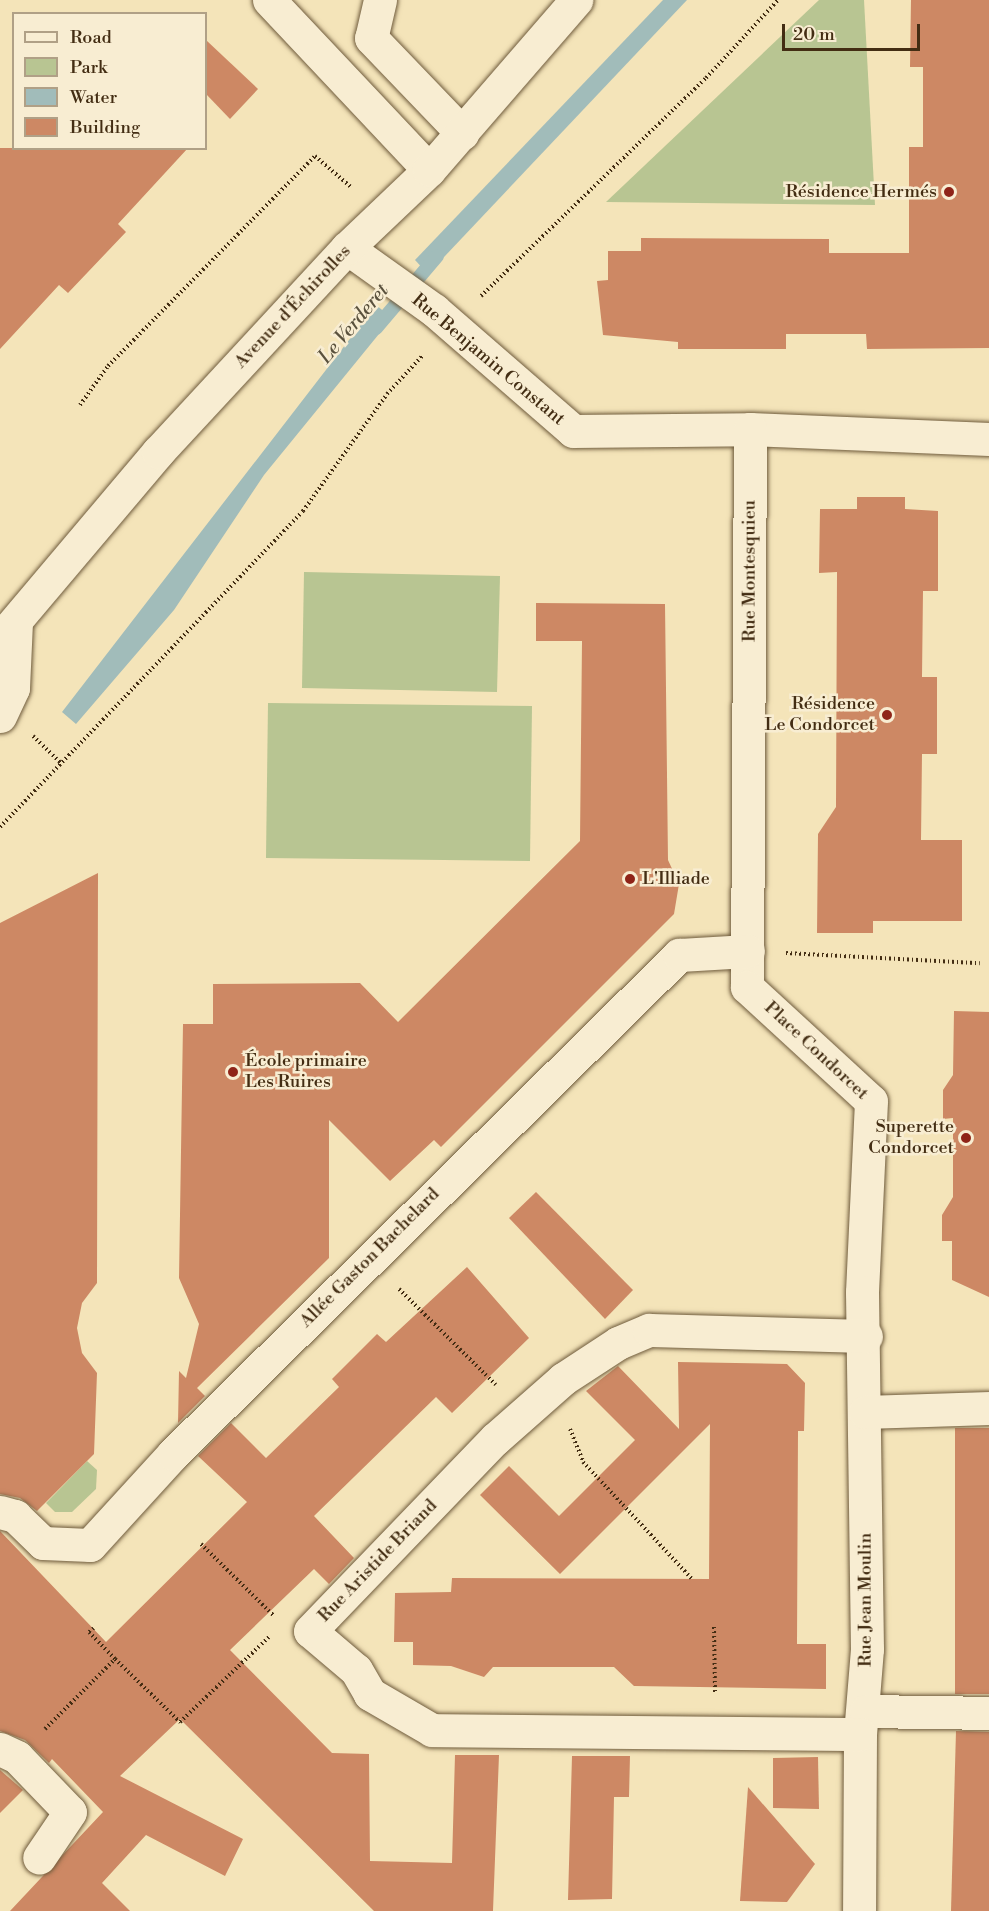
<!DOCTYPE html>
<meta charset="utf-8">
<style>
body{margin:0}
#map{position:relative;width:989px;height:1911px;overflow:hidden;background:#f4e4b9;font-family:"Libre Bodoni",serif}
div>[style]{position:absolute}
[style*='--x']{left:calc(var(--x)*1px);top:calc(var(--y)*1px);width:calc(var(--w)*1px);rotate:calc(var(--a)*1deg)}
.green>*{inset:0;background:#b8c592}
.water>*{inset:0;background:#a1bcba}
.stream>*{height:14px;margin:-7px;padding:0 7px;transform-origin:7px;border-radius:7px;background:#a1bcba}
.building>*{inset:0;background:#cd8864}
.path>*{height:4px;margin-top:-2px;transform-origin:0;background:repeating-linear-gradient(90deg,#432d13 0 1.5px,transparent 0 4.5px)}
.roads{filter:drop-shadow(0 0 2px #6f5b3c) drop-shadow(0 0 2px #6f5b3c)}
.minor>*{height:33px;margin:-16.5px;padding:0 16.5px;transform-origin:16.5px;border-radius:16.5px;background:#f8edd2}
.dots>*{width:16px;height:16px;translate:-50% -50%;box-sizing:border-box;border:3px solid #f8edd2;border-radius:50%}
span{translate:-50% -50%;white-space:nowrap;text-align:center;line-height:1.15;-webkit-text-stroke:5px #f8edd2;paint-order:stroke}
.poi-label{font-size:18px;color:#432d13}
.right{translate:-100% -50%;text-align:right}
.left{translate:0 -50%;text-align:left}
.street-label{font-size:18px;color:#432d13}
.water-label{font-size:20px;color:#5a513d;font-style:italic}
.legend{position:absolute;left:12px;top:12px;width:195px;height:138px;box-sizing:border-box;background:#f8edd2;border:2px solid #b0a086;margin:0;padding:8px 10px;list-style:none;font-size:18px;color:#432d13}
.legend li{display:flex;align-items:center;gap:12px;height:30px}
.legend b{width:30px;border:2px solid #b0a086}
.scale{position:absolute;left:782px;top:24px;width:138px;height:27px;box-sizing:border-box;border:3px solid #432d13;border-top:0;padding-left:8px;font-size:18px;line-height:21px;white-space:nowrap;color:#432d13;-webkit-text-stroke:4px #f8edd2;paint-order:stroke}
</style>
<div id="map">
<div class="green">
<div style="clip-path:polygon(819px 0,864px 0,875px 205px,606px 202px)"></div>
<div style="clip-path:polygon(304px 572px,500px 576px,497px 692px,302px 688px)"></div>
<div style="clip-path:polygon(268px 703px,532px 706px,530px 861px,266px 858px)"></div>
<div style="clip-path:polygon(87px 1461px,97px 1470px,96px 1489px,72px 1512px,55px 1512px,46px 1503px)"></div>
</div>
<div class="water">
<div style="clip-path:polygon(663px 0,687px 0,428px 274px,415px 260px)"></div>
<div style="clip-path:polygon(376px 305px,392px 318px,264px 475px,174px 610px,76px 724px,62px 712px)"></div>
</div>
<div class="stream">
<div style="--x:376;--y:328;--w:94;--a:-49.7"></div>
</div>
<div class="building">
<div style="clip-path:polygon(911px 0,989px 0,989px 348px,867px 349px,866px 334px,786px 334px,786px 349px,678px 349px,678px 342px,603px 335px,597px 281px,608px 280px,608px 251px,641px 251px,641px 238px,829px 239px,829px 253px,909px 253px,909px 147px,923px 147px,923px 67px,910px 67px)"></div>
<div style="clip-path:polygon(206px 40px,258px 89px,230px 119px,206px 94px)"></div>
<div style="clip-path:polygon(0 148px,188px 148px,118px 224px,126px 232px,68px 293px,59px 285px,0 349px)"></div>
<div style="clip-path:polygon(857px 497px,905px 497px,905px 509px,938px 511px,938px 591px,923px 591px,922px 677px,937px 677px,937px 754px,922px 754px,921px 840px,962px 840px,962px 921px,873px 921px,873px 933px,817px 933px,818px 834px,836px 807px,837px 572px,819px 573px,820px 509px,857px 509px)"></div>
<div style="clip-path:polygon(536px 603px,665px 604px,668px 860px,679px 884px,674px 914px,441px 1147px,434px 1140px,390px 1181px,329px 1120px,329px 1258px,197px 1388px,205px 1396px,178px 1423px,179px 1371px,186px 1378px,199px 1324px,179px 1278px,183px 1024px,213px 1024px,213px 984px,360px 983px,398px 1022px,580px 841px,582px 641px,536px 641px)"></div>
<div style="clip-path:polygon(98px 873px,97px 1283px,82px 1303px,77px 1328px,82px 1353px,97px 1373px,94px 1454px,37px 1511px,20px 1498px,0 1494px,0 923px)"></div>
<div style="clip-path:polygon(954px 1011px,989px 1012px,989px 1297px,952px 1280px,952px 1241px,942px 1241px,942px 1215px,953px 1197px,953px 1118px,943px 1119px,943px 1090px,953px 1075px)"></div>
<div style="clip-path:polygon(536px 1192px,633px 1290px,605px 1319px,509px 1218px)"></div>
<div style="clip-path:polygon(467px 1267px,529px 1338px,452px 1413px,436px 1397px,314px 1516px,354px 1558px,329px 1584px,314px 1569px,230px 1650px,332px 1753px,369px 1754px,370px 1861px,452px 1863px,455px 1755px,499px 1755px,493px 1911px,374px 1911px,180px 1719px,120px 1776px,243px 1839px,225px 1876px,146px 1835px,102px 1883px,130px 1911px,10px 1911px,103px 1812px,52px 1759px,49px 1763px,25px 1740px,0 1731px,0 1531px,106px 1642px,247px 1502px,198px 1456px,231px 1423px,266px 1458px,339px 1387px,332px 1379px,377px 1334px,386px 1342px)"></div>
<div style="clip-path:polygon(678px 1362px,787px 1364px,805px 1383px,804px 1431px,798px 1431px,797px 1644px,826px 1644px,826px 1689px,634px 1686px,614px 1667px,493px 1667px,484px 1677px,451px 1666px,413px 1665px,413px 1642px,394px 1642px,395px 1593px,451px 1592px,452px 1578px,709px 1579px,710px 1424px,560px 1574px,480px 1495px,509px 1466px,559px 1516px,635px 1440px,586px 1391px,618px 1366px,679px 1429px)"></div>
<div style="clip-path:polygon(955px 1428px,989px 1428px,989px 1694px,955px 1694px)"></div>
<div style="clip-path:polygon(956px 1731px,989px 1732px,989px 1911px,951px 1911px)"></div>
<div style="clip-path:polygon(572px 1756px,630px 1756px,629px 1797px,614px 1797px,612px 1899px,568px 1900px)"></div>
<div style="clip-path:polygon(818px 1757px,819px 1809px,773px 1808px,773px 1758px)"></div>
<div style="clip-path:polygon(0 1770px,23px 1790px,0 1813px)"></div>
<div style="clip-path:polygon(748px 1787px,815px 1864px,787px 1902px,740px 1901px)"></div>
</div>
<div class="path">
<div style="--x:481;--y:296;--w:313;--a:-44.1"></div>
<div style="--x:706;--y:78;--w:106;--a:-47.3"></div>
<div style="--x:80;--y:405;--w:48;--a:-54.3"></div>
<div style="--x:108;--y:366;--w:295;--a:-45.4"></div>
<div style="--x:315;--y:156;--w:49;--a:40.9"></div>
<div style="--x:33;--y:736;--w:39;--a:44"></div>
<div style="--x:0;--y:827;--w:438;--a:-46.2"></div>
<div style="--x:303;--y:511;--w:144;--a:-54.3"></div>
<div style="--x:387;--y:394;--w:53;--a:-47.3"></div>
<div style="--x:786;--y:953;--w:194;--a:3"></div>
<div style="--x:399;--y:1289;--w:136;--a:44.7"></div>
<div style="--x:570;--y:1429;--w:35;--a:68"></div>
<div style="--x:583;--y:1462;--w:160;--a:47"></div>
<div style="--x:201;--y:1544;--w:101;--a:44.6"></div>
<div style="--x:714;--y:1627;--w:66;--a:89.1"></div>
<div style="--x:115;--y:1659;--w:91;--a:44.1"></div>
<div style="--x:180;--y:1722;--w:124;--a:-43.7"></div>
<div style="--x:45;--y:1729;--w:99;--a:-45"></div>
<div style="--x:115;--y:1659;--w:37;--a:-134"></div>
<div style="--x:89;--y:1632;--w:6;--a:-39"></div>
</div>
<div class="roads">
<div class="minor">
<div style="--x:269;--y:0;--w:233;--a:46.7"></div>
<div style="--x:380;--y:0;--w:39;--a:103"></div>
<div style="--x:371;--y:38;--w:132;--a:46.2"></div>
<div style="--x:347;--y:248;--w:107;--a:35.5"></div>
<div style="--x:434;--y:310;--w:184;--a:41"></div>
<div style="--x:573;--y:431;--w:177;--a:-0.6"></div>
<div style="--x:750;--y:429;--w:239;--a:2.4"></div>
<div style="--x:750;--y:429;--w:558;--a:90.31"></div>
<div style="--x:747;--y:987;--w:168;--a:42.6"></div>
<div style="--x:871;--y:1101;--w:191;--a:92.7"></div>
<div style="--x:862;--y:1292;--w:357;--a:89.2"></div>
<div style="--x:867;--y:1649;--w:85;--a:94.7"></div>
<div style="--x:860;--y:1734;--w:177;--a:90.3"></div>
<div style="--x:0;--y:639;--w:245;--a:-49.8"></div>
<div style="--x:158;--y:452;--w:278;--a:-47.2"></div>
<div style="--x:347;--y:248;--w:113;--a:-43.6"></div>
<div style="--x:429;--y:170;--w:225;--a:-49.1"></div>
<div style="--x:0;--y:716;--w:31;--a:-65"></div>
<div style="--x:13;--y:688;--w:67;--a:-87.4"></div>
<div style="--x:865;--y:1412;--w:124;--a:-1.8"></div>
<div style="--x:0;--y:1512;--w:16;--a:15"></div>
<div style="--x:15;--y:1516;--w:39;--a:44"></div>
<div style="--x:43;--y:1543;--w:47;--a:2.4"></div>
<div style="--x:90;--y:1545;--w:123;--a:-47.6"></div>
<div style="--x:173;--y:1454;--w:711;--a:-44.6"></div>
<div style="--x:679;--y:955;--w:69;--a:-3.3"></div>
<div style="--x:866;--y:1711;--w:123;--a:0.9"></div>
<div style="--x:860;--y:1734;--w:428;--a:-179.5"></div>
<div style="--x:432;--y:1730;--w:72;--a:-149.9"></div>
<div style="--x:370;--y:1694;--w:28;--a:-120"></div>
<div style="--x:356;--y:1670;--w:60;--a:-139.7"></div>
<div style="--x:310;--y:1631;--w:267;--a:-46.1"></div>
<div style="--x:495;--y:1439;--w:91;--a:-41.4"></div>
<div style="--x:563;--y:1379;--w:66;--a:-33.2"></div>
<div style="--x:618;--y:1343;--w:34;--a:-23"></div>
<div style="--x:649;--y:1330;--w:217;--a:1.6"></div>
<div style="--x:0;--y:1749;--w:19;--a:25"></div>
<div style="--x:17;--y:1757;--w:76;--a:46.1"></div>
<div style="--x:70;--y:1812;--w:55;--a:124"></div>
</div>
</div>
<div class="dots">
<div style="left:949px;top:192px;background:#8f2418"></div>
<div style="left:887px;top:715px;background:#8f2418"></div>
<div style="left:630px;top:879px;background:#8f2418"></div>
<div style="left:233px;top:1072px;background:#8f2418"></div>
<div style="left:966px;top:1138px;background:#8f2418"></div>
</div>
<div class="poi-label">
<span class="right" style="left:937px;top:192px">Résidence Hermés</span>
<span class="right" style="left:875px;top:715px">Résidence<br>Le Condorcet</span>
<span class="left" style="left:642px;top:879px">L'Illiade</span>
<span class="left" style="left:245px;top:1072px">École primaire<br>Les Ruires</span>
<span class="right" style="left:954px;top:1138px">Superette<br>Condorcet</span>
</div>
<div class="street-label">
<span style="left:293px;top:307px;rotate:-47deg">Avenue d'Échirolles</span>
<span style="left:488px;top:360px;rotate:40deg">Rue Benjamin Constant</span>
<span style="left:750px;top:571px;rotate:-90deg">Rue Montesquieu</span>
<span style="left:816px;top:1051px;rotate:43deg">Place Condorcet</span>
<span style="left:370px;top:1258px;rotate:-45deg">Allée Gaston Bachelard</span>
<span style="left:378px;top:1561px;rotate:-46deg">Rue Aristide Briand</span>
<span style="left:866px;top:1600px;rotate:-90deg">Rue Jean Moulin</span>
</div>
<div class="water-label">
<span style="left:354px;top:324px;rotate:-50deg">Le Verderet</span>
</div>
<ul class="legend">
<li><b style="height:8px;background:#f8edd2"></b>Road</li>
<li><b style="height:16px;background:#b8c592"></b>Park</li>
<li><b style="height:16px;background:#a1bcba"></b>Water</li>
<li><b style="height:16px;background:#cd8864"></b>Building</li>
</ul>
<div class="scale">20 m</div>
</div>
